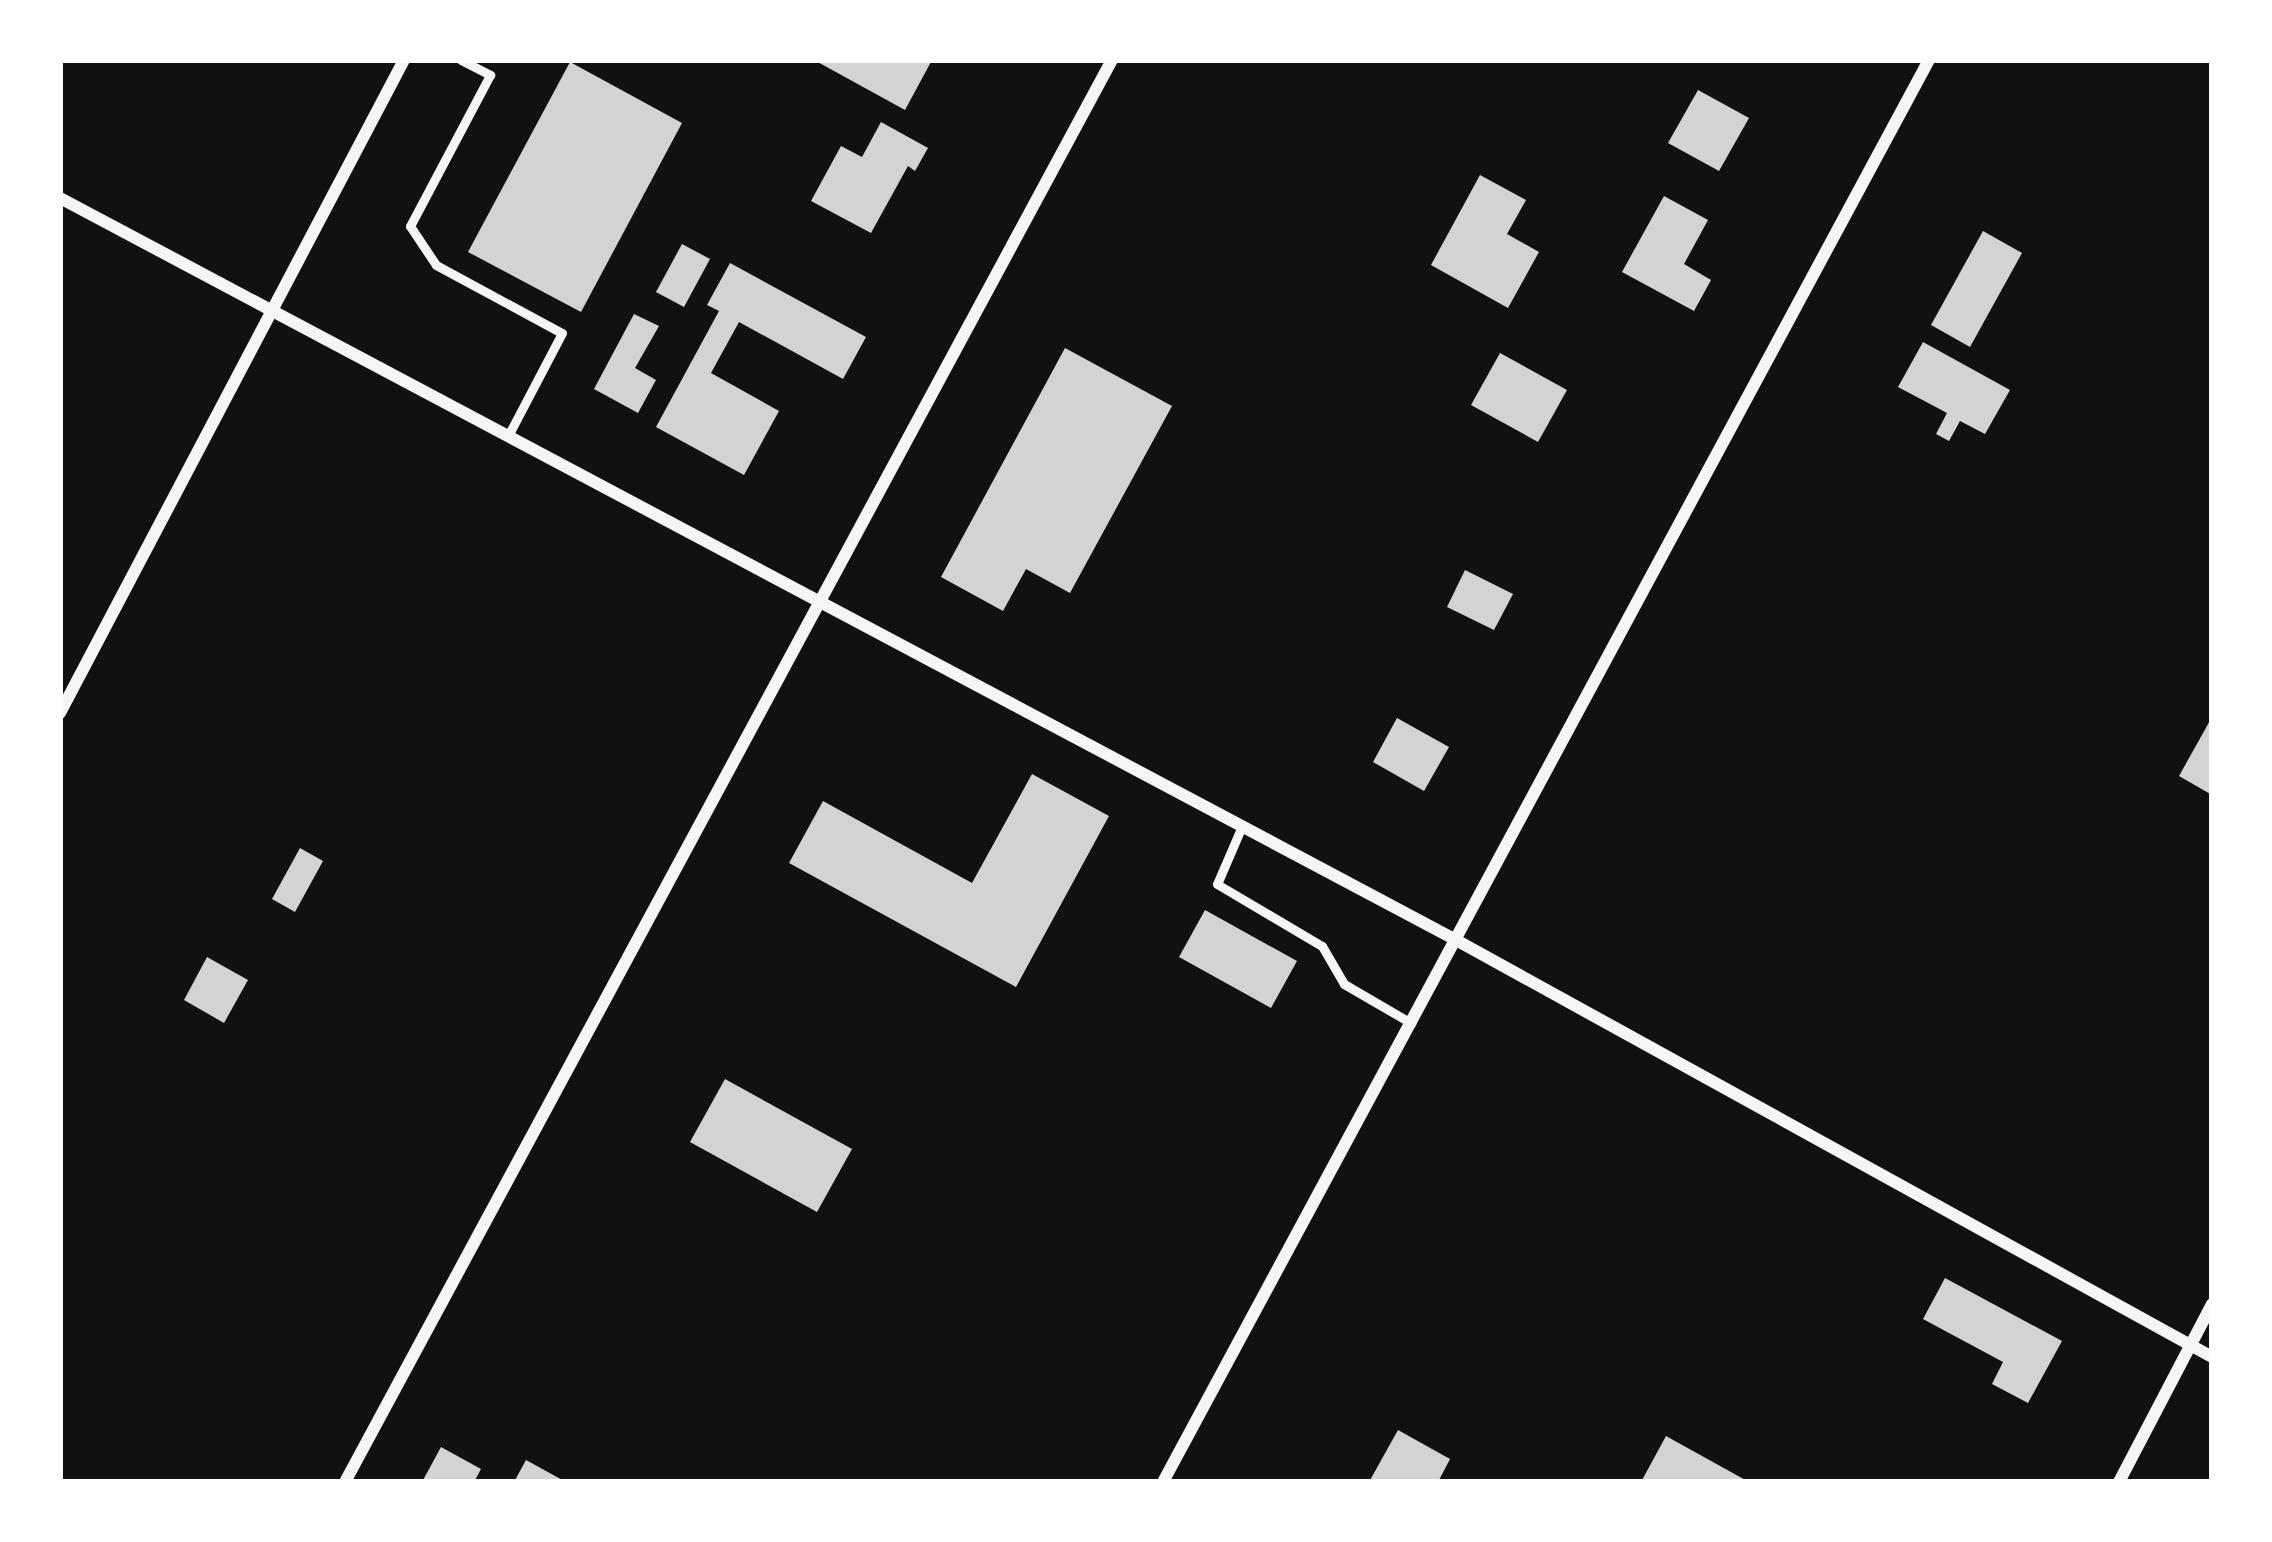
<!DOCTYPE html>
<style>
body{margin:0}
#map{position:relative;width:2272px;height:1542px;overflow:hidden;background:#111;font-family:"Archivo Narrow",sans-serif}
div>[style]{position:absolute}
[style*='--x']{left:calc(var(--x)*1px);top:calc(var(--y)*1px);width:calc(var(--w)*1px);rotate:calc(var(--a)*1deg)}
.building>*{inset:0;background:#d3d3d3}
.service>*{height:9px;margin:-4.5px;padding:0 4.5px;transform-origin:4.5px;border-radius:4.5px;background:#f5f5f5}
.minor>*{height:12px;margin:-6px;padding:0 6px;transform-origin:6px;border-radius:6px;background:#f5f5f5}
span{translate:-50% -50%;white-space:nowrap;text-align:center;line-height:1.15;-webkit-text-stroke:10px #fff;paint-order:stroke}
.frame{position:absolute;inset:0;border:63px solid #fff;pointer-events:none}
</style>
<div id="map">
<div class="building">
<div style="clip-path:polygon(814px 60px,932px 60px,905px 110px)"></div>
<div style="clip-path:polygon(570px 62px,682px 123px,581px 312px,468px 252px)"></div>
<div style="clip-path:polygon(1698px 90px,1749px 118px,1719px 171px,1668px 143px)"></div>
<div style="clip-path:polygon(881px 122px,928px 148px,915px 171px,908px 166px,871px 233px,811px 201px,841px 146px,862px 157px)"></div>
<div style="clip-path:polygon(1480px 175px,1526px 200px,1507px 234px,1539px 252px,1508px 308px,1431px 265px)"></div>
<div style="clip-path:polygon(1664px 196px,1708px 220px,1684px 264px,1711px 280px,1694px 311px,1622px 272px)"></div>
<div style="clip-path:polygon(1983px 231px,2022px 253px,1970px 347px,1931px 325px)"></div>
<div style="clip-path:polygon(682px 244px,710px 259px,684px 307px,656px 292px)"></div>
<div style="clip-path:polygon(730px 263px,866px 337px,843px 379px,739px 322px,711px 373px,779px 411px,744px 475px,656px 427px,719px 311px,707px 305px)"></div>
<div style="clip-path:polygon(634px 314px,659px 326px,635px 368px,656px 380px,638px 413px,594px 389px)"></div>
<div style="clip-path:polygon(1923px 342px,2010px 390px,1985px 434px,1960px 421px,1949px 441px,1936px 434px,1947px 413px,1898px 387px)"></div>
<div style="clip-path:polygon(1065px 348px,1172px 406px,1070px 593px,1026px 569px,1003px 611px,941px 577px)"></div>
<div style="clip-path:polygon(1500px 353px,1567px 390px,1538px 442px,1471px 405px)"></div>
<div style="clip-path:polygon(1465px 570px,1513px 594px,1494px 630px,1447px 607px)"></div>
<div style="clip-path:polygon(2212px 717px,2212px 795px,2179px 776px)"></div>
<div style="clip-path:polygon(1397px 718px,1449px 747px,1424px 791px,1373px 762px)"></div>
<div style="clip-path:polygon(1032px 774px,1109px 816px,1016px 987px,789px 863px,823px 801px,972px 883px)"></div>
<div style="clip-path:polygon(300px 848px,323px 861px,295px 912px,272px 899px)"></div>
<div style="clip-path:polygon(1205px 910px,1297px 961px,1271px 1008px,1179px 957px)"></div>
<div style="clip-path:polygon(207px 957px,248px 980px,224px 1023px,184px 1000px)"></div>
<div style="clip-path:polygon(725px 1079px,852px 1149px,817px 1212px,690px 1142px)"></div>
<div style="clip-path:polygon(1945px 1278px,2062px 1341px,2028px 1403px,1992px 1384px,2003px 1362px,1923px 1319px)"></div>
<div style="clip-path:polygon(1398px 1430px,1450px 1459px,1438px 1482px,1369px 1482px)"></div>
<div style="clip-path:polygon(1666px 1436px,1749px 1482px,1641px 1482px)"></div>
<div style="clip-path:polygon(441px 1447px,481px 1469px,474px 1482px,422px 1482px)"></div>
<div style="clip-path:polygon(526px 1460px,566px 1482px,514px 1482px)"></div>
</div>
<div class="service">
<div style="--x:461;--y:60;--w:33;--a:27"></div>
<div style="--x:490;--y:75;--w:171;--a:117.9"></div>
<div style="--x:410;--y:226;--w:47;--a:56.3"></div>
<div style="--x:436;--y:265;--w:143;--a:28.4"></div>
<div style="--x:562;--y:333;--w:116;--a:117.7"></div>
<div style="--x:1242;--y:826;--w:63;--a:113.3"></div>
<div style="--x:1217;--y:884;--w:122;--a:30.6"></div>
<div style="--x:1322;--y:946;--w:44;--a:59.9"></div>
<div style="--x:1344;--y:984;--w:78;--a:30.2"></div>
</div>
<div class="minor">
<div style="--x:60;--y:198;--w:1581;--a:27.99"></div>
<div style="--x:1456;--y:940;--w:863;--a:28.88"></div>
<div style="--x:60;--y:713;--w:738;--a:-62.22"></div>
<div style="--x:345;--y:1482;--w:1616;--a:-61.66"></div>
<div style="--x:1163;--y:1482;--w:1615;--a:-61.69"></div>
<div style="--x:2119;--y:1482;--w:201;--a:-62.4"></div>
</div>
<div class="frame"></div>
</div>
